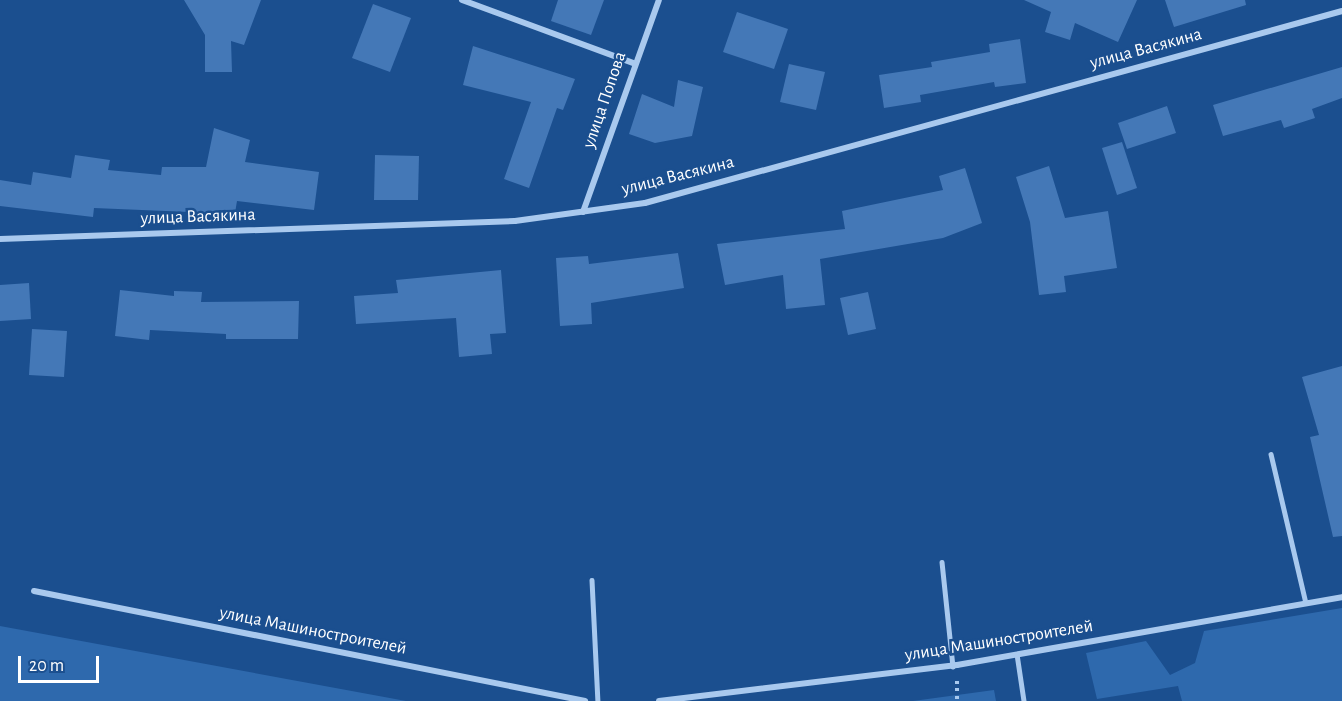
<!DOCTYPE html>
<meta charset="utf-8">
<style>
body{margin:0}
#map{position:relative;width:1342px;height:701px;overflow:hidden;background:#1b4f8f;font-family:"Alegreya Sans",sans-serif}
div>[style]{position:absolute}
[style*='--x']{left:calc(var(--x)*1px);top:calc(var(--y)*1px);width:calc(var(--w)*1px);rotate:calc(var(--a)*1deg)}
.green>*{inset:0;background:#2e69ad}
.building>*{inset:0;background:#4478b7}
.path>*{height:4px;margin-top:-2px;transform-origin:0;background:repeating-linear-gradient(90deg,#a9c9ee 0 3px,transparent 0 7.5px)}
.service>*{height:4.5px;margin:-2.25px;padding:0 2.25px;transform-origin:2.25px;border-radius:2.25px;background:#a9c9ee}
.minor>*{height:6px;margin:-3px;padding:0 3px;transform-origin:3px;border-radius:3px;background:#a9c9ee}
span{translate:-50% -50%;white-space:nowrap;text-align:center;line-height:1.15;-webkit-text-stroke:5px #1b4f8f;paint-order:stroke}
.street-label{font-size:18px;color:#fff}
.scale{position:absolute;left:18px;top:656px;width:81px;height:27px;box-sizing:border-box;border:3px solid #fff;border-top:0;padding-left:8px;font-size:18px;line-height:21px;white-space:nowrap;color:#fff;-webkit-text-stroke:4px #1b4f8f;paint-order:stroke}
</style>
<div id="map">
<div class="green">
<div style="clip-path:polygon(1342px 608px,1342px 701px,1182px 701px,1178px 686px,1097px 699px,1086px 653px,1146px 641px,1170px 675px,1195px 663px,1204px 631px)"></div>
<div style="clip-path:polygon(0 626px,406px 701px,0 701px)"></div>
<div style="clip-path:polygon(994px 690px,996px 701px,913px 701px)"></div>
</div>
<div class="building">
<div style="clip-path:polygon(184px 0,261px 0,244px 45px,231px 41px,232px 72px,205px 72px,205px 35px)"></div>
<div style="clip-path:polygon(558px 0,604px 0,591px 35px,551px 21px)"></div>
<div style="clip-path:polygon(1024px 0,1137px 0,1118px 42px,1075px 23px,1070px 40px,1045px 32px,1051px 12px)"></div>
<div style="clip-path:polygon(1165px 0,1245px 0,1246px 5px,1174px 27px)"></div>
<div style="clip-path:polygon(373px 4px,411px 18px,390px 72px,352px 58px)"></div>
<div style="clip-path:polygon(737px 12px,788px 29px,774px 69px,723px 52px)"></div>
<div style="clip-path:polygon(1020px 39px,1026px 83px,995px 87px,994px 82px,920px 95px,921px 102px,884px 108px,879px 75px,932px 67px,931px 62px,990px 52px,989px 44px)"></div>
<div style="clip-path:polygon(473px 46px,575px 79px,563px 110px,557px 108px,529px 188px,504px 179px,531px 102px,463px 85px)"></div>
<div style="clip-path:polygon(789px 64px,825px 72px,816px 110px,780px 102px)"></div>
<div style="clip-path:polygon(1342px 67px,1342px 98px,1312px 109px,1315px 118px,1284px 128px,1281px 120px,1223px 136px,1213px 105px)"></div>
<div style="clip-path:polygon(678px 80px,703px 87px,692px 136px,655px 143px,629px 134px,642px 94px,674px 107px)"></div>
<div style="clip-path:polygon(1167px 106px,1176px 133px,1127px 149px,1118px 123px)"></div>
<div style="clip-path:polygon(214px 128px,250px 140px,245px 162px,319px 172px,314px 210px,237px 201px,234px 219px,213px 213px,94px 208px,93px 217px,0 206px,0 180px,31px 185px,33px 172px,71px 178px,75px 155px,110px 160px,108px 170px,161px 175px,162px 167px,206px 167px)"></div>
<div style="clip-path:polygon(1122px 142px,1137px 188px,1117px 195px,1102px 148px)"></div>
<div style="clip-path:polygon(375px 155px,419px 156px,418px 200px,374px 200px)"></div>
<div style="clip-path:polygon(1049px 166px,1065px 218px,1108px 211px,1117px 268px,1064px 276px,1066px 292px,1039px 295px,1030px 222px,1016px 177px)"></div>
<div style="clip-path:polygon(965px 168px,982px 223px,943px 238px,820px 259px,825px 305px,786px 309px,783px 275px,725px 285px,717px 244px,845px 229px,842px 211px,943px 190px,939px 176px)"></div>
<div style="clip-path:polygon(678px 253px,684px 288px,591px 303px,592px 324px,560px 326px,556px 258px,588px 256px,589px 264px)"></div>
<div style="clip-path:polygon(501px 270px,506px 333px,490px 334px,492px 354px,459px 357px,456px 318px,356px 324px,354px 296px,398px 293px,396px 280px)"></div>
<div style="clip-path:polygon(29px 283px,31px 319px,0 321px,0 285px)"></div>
<div style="clip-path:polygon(120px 290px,174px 296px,174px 291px,202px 292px,201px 302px,299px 301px,298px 339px,226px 339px,226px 334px,150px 330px,149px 340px,115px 336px)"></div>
<div style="clip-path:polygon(868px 292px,876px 329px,848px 335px,840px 298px)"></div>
<div style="clip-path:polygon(32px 329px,67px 331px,64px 377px,29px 375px)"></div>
<div style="clip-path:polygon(1342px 366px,1342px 536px,1333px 537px,1310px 437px,1319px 435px,1302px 377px)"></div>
</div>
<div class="path">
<div style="--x:957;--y:681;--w:20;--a:90"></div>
</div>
<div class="service">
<div style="--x:1271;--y:454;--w:153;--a:76.8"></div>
<div style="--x:942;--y:562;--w:105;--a:84"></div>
<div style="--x:592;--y:580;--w:121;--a:87.2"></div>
<div style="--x:1017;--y:654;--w:48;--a:81.5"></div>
</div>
<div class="minor">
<div style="--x:462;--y:0;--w:182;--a:20.2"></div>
<div style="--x:583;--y:212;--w:225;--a:-70.3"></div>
<div style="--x:0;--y:239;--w:515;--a:-2"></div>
<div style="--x:515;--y:221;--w:131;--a:-7.9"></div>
<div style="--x:645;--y:203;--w:723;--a:-15.4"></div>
<div style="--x:34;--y:591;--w:562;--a:11.29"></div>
<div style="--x:659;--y:701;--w:300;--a:-6.9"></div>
<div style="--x:957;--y:665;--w:391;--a:-10"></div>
</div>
<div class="street-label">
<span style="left:1146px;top:49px;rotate:-15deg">улица Васякина</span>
<span style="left:605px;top:100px;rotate:-71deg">улица Попова</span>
<span style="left:678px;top:176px;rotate:-14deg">улица Васякина</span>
<span style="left:198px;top:217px;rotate:-2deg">улица Васякина</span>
<span style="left:313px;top:631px;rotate:11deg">улица Машиностроителей</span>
<span style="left:999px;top:641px;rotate:-9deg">улица Машиностроителей</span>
</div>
<div class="scale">20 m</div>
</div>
